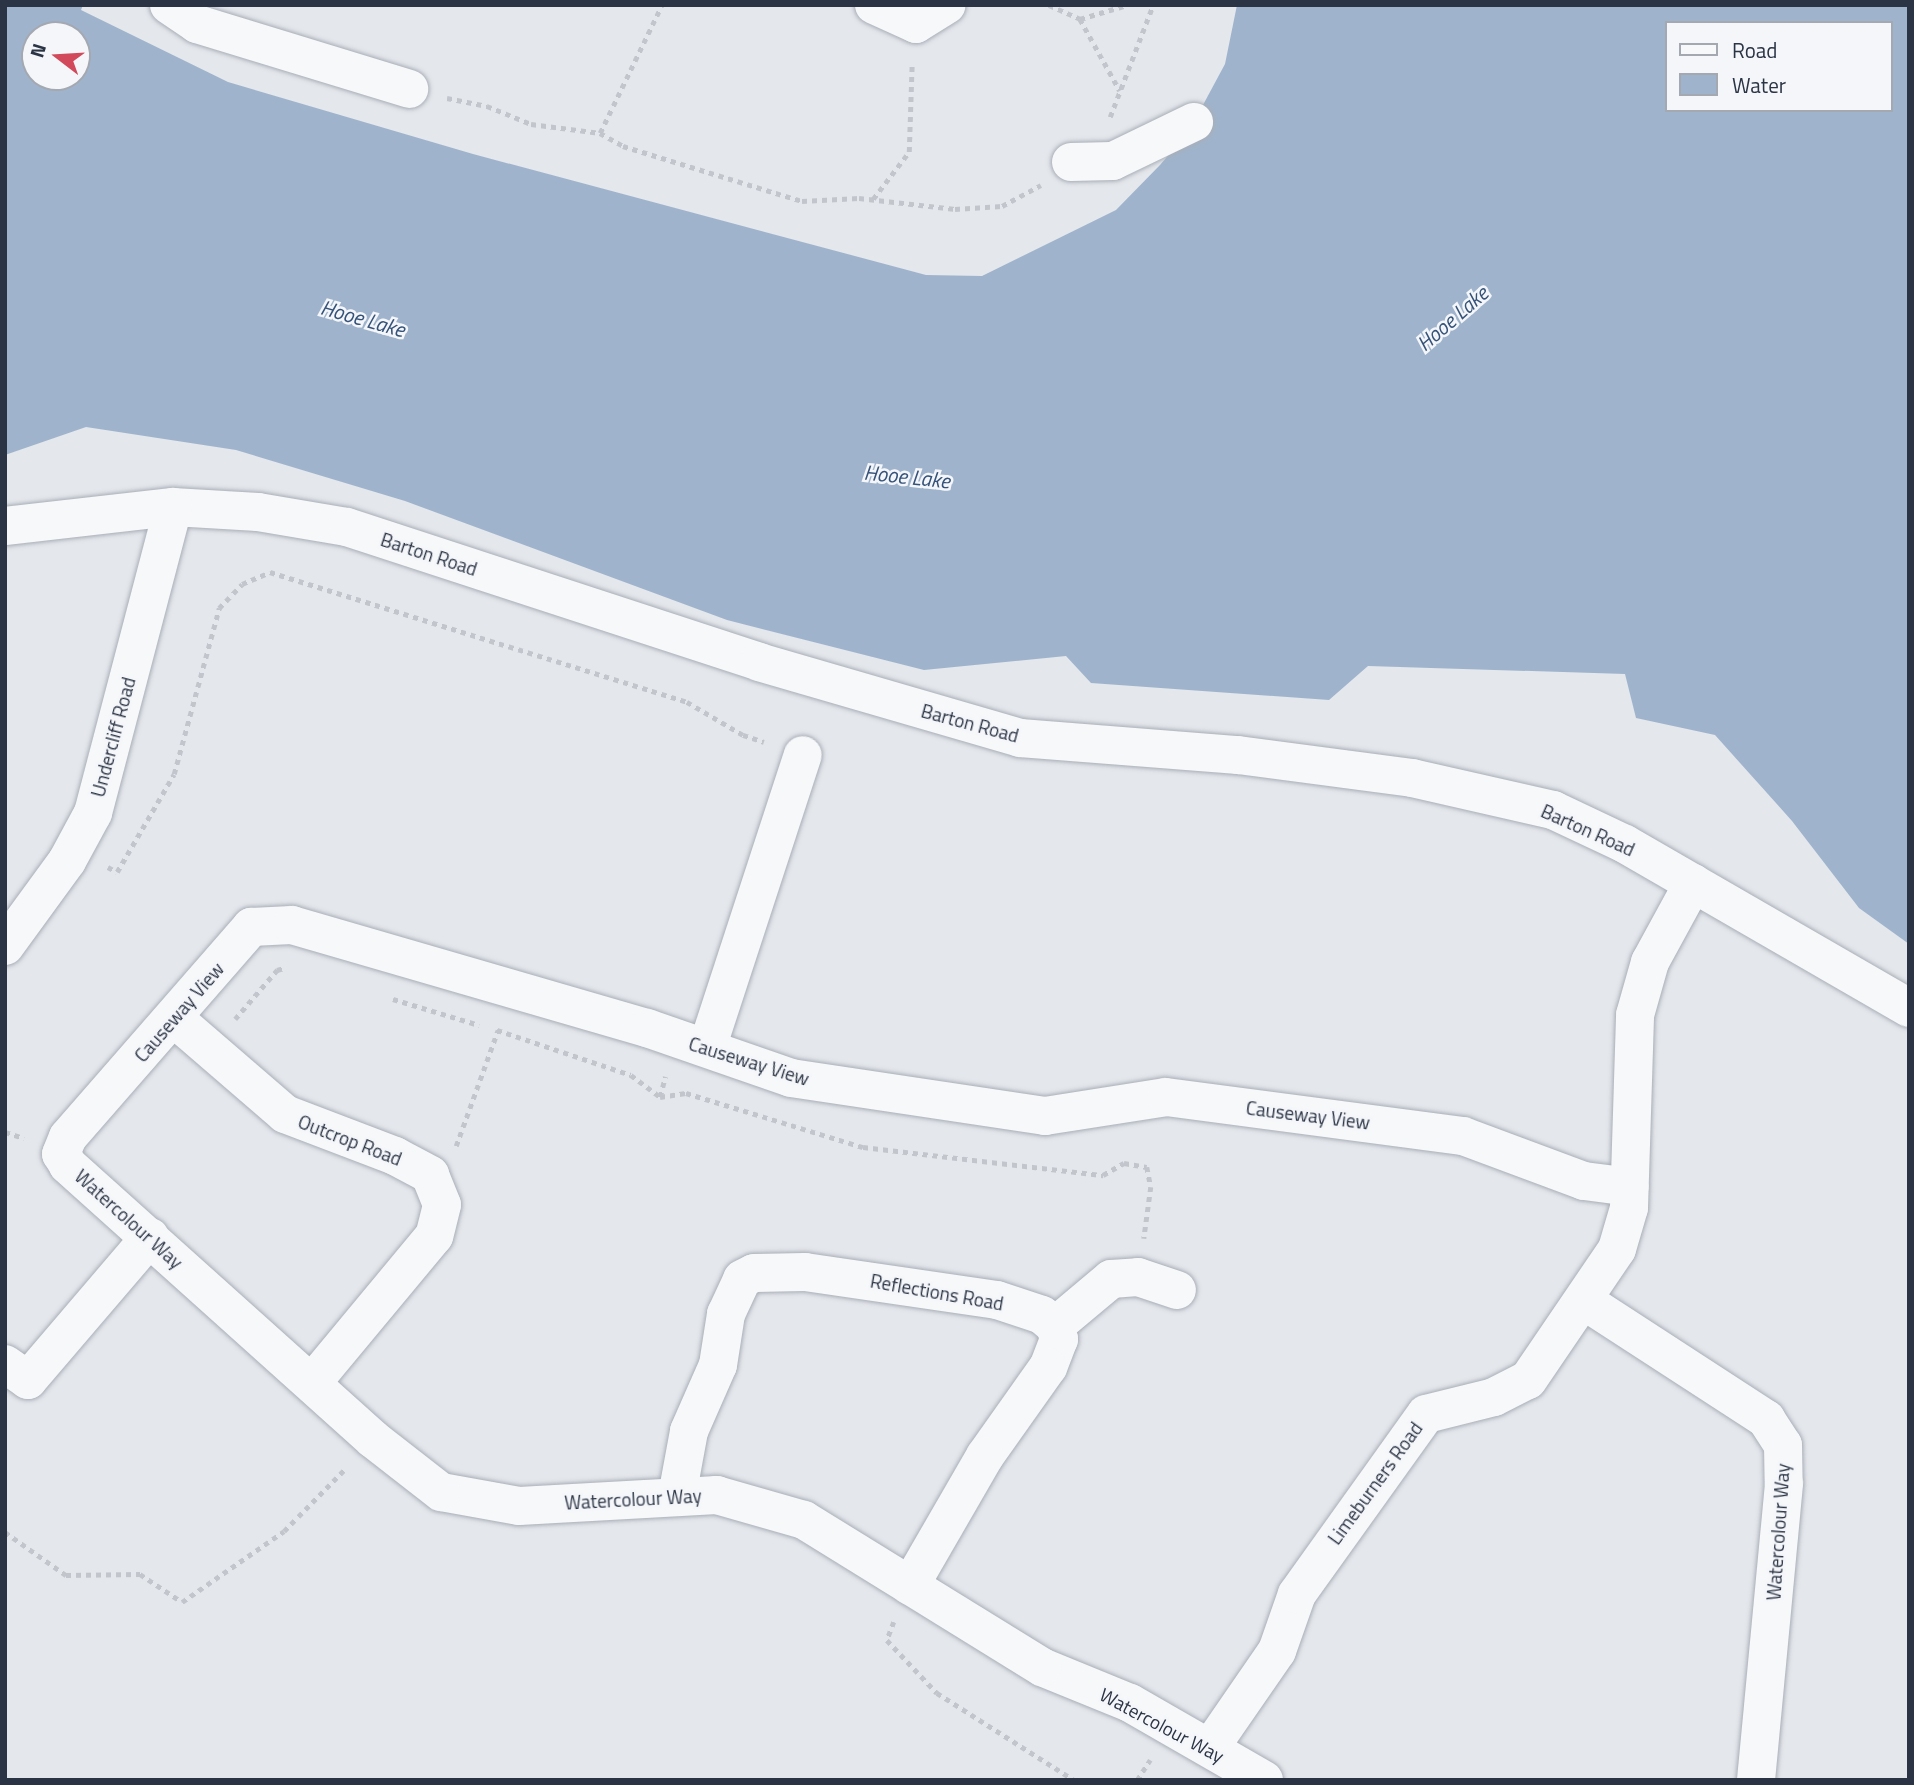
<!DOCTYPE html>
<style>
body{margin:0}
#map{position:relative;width:1914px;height:1785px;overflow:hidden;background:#e4e7ec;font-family:"Titillium Web",sans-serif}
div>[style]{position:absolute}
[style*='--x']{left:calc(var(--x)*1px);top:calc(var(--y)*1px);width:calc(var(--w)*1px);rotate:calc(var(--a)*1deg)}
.water>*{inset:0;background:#9fb4cc}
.path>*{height:4.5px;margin-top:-2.25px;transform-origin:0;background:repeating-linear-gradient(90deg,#c2c5cb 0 5px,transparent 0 10px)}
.roads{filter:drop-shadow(0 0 2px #a9aeb7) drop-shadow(0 0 2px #a9aeb7)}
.minor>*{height:38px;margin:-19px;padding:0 19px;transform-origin:19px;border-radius:19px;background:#f7f8fa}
span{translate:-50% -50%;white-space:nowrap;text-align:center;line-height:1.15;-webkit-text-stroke:5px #f4f6f9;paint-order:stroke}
.street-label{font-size:19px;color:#2b3445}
.water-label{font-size:21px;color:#34527a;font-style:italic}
.frame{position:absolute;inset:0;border:7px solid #2b3445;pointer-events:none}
.legend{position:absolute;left:1665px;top:21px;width:228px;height:91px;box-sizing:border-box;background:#f4f6f9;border:2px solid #a4a8b1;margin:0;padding:9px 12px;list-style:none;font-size:21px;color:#2b3445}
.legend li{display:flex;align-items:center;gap:14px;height:35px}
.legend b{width:35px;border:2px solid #a4a8b1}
.north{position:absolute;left:21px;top:21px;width:70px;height:70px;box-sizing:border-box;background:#f4f6f9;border:2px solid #a4a8b1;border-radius:50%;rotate:287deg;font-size:19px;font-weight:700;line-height:28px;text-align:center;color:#2b3445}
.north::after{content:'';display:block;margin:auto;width:24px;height:32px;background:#d1495b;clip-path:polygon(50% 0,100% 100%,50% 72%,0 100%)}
</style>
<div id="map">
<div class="water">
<div style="clip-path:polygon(evenodd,5px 5px,83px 5px,81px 10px,228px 82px,473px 154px,926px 275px,982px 276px,1116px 210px,1160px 165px,1189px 131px,1225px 64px,1237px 5px,1909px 5px,1909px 944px,1859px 908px,1792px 821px,1715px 735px,1636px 718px,1625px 674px,1368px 666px,1329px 700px,1091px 683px,1066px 656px,924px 670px,727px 620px,405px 501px,236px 450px,86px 427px,5px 455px,5px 5px,1667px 23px,1891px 23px,1891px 110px,1667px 110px,1667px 23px,5px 5px,35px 35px,77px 35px,77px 77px,35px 77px,35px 35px)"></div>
</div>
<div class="path">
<div style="--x:1049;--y:5;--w:34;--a:24"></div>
<div style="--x:1080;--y:19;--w:49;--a:-16.6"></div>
<div style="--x:1080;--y:19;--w:82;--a:60.9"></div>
<div style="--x:447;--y:98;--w:41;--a:11.3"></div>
<div style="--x:487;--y:106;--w:48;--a:22.2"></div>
<div style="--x:531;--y:124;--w:70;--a:7.4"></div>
<div style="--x:600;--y:133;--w:142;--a:-64.2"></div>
<div style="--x:1110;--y:117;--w:120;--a:-69"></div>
<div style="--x:600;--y:133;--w:26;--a:29"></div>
<div style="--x:623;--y:146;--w:187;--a:17.1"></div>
<div style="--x:802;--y:201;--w:57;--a:-3"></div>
<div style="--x:859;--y:198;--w:97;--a:6.5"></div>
<div style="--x:955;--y:209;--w:47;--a:-3.7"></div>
<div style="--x:1002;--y:206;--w:44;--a:-28.3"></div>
<div style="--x:873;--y:199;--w:59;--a:-52.5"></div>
<div style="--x:909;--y:152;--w:90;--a:-88.1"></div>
<div style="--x:108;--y:867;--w:10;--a:29"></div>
<div style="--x:117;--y:872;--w:113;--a:-59.8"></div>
<div style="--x:174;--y:774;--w:172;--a:-74.8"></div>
<div style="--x:219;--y:608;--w:33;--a:-46"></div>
<div style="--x:242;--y:584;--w:30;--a:-23"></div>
<div style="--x:270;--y:572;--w:437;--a:17.3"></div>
<div style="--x:687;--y:702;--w:65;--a:30.5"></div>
<div style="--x:743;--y:735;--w:22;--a:18"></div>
<div style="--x:393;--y:999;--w:90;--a:16.8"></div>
<div style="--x:235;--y:1019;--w:65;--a:-49.4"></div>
<div style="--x:277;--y:970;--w:7;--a:-16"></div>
<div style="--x:497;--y:1030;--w:141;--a:18.6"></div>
<div style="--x:631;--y:1075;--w:36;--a:37"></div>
<div style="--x:660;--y:1097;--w:26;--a:-9"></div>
<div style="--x:686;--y:1093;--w:185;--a:17"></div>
<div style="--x:863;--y:1147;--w:242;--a:6.7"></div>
<div style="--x:1103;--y:1175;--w:24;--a:-30"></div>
<div style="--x:1124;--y:1163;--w:23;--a:10"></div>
<div style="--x:1147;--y:1167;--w:20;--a:79"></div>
<div style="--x:1151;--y:1187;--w:52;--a:97.7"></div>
<div style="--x:660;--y:1097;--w:21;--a:-76"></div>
<div style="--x:5;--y:1132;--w:20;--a:18"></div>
<div style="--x:456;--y:1146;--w:123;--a:-70.1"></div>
<div style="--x:5;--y:1532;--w:75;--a:35.2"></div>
<div style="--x:66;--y:1575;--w:74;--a:-0.8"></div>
<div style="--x:140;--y:1574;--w:50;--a:33.7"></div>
<div style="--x:182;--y:1602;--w:124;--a:-34.8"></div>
<div style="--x:284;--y:1531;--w:88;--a:-45.5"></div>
<div style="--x:894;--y:1622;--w:19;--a:111"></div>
<div style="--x:887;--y:1640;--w:73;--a:46.7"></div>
<div style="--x:937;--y:1693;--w:162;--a:32.4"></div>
<div style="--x:1137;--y:1780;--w:24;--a:-57"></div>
</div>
<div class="roads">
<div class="minor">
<div style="--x:169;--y:5;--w:34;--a:34"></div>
<div style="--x:197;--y:24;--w:222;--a:17"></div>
<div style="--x:874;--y:5;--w:46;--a:24.3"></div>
<div style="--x:916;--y:24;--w:36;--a:-32"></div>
<div style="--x:1071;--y:162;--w:42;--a:-1.4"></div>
<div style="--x:1113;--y:161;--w:90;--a:-25.7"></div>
<div style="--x:5;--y:526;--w:169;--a:-6.5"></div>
<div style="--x:173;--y:507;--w:85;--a:3.4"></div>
<div style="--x:258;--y:512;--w:90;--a:9.6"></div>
<div style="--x:347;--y:527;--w:434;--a:18.1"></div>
<div style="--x:759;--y:662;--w:272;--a:16.2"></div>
<div style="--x:1020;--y:738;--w:219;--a:4.5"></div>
<div style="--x:1238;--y:755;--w:176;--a:7.5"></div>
<div style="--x:1412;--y:778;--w:145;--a:12.8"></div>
<div style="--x:1553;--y:810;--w:80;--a:25.3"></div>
<div style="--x:1625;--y:844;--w:328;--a:30"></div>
<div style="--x:5;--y:946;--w:105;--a:-53.9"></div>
<div style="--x:67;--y:861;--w:55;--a:-61.6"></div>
<div style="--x:93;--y:813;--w:316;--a:-75.3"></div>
<div style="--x:175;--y:1019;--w:145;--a:40.8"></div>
<div style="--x:285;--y:1114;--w:118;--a:20.9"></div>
<div style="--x:395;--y:1156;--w:40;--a:28"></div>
<div style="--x:430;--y:1175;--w:32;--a:68"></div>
<div style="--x:442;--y:1205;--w:32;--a:104"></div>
<div style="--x:434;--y:1236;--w:191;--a:129.7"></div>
<div style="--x:707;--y:1048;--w:308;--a:-71.9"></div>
<div style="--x:1586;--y:1302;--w:215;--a:33"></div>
<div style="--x:1766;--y:1419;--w:31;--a:57"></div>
<div style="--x:1783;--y:1445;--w:39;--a:89"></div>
<div style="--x:1784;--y:1484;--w:297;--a:95.4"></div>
<div style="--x:1055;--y:1326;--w:73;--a:-40"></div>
<div style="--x:1111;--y:1279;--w:27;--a:-4"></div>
<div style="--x:1138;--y:1277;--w:41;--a:18.4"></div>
<div style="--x:5;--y:1364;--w:28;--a:35"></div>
<div style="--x:28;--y:1380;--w:188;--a:-49.5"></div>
<div style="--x:677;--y:1496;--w:66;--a:-79.5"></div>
<div style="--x:689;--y:1431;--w:72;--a:-66.3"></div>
<div style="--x:718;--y:1365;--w:52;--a:-81.1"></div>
<div style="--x:726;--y:1314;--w:38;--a:-65"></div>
<div style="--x:742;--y:1279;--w:13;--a:-27"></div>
<div style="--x:754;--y:1273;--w:51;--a:-1.1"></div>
<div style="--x:805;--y:1272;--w:194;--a:8.3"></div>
<div style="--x:997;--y:1300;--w:47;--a:18.4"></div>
<div style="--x:1042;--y:1315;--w:17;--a:40"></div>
<div style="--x:1055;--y:1326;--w:14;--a:73"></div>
<div style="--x:1059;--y:1339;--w:30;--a:111"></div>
<div style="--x:1048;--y:1367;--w:109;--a:125.3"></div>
<div style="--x:985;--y:1456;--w:150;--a:120"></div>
<div style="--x:1210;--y:1748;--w:118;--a:-55.4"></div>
<div style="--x:1277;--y:1651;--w:60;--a:-70.7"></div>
<div style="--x:1297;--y:1594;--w:221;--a:-54.4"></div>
<div style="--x:1426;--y:1414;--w:70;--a:-14"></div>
<div style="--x:1494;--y:1397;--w:38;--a:-27"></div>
<div style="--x:1528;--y:1380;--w:158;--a:-55.8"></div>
<div style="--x:1617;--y:1249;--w:43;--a:-73.7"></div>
<div style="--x:1629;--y:1208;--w:193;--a:-88.2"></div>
<div style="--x:1635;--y:1015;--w:55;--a:-74.2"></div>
<div style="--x:1650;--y:962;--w:90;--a:-61.4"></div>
<div style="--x:1264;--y:1780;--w:155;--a:-150.1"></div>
<div style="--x:1130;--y:1703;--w:95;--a:-157.8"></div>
<div style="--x:1042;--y:1667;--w:280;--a:-148.3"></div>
<div style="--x:804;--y:1520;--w:91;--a:-164"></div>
<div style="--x:717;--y:1495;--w:198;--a:176.8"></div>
<div style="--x:519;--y:1506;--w:79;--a:-169.8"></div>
<div style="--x:441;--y:1492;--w:86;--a:-142.1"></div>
<div style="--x:373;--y:1439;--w:410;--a:-138.1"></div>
<div style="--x:68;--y:1165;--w:13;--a:-122"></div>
<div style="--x:61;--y:1154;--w:18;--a:-68"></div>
<div style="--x:68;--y:1137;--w:279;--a:-48.9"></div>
<div style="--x:251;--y:927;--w:41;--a:-2.8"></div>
<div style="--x:292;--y:925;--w:370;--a:16.2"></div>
<div style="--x:647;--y:1028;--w:152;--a:19.1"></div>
<div style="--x:791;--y:1078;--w:257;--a:8.5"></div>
<div style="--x:1045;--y:1116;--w:122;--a:-8.9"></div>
<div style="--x:1166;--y:1097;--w:300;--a:7.5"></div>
<div style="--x:1463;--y:1136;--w:129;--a:20.4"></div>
<div style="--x:1584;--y:1181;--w:46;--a:7.4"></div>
</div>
</div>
<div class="street-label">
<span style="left:429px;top:554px;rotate:18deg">Barton Road</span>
<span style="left:970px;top:723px;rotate:15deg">Barton Road</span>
<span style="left:113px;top:737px;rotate:-75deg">Undercliff Road</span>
<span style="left:1588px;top:830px;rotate:24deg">Barton Road</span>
<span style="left:179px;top:1012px;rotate:-49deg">Causeway View</span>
<span style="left:749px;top:1061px;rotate:17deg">Causeway View</span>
<span style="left:1308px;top:1115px;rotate:7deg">Causeway View</span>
<span style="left:350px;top:1140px;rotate:21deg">Outcrop Road</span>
<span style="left:129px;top:1219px;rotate:42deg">Watercolour Way</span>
<span style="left:937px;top:1292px;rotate:10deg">Reflections Road</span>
<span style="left:1375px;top:1483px;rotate:-54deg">Limeburners Road</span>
<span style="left:633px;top:1499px;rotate:-3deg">Watercolour Way</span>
<span style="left:1778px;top:1532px;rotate:-86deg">Watercolour Way</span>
<span style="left:1162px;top:1725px;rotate:28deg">Watercolour Way</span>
</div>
<div class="water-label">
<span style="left:363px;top:318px;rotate:16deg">Hooe Lake</span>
<span style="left:1452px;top:318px;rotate:-41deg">Hooe Lake</span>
<span style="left:907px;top:476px;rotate:6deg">Hooe Lake</span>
</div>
<div class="frame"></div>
<ul class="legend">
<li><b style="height:9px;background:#f7f8fa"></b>Road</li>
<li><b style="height:19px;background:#9fb4cc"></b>Water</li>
</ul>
<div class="north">N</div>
</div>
